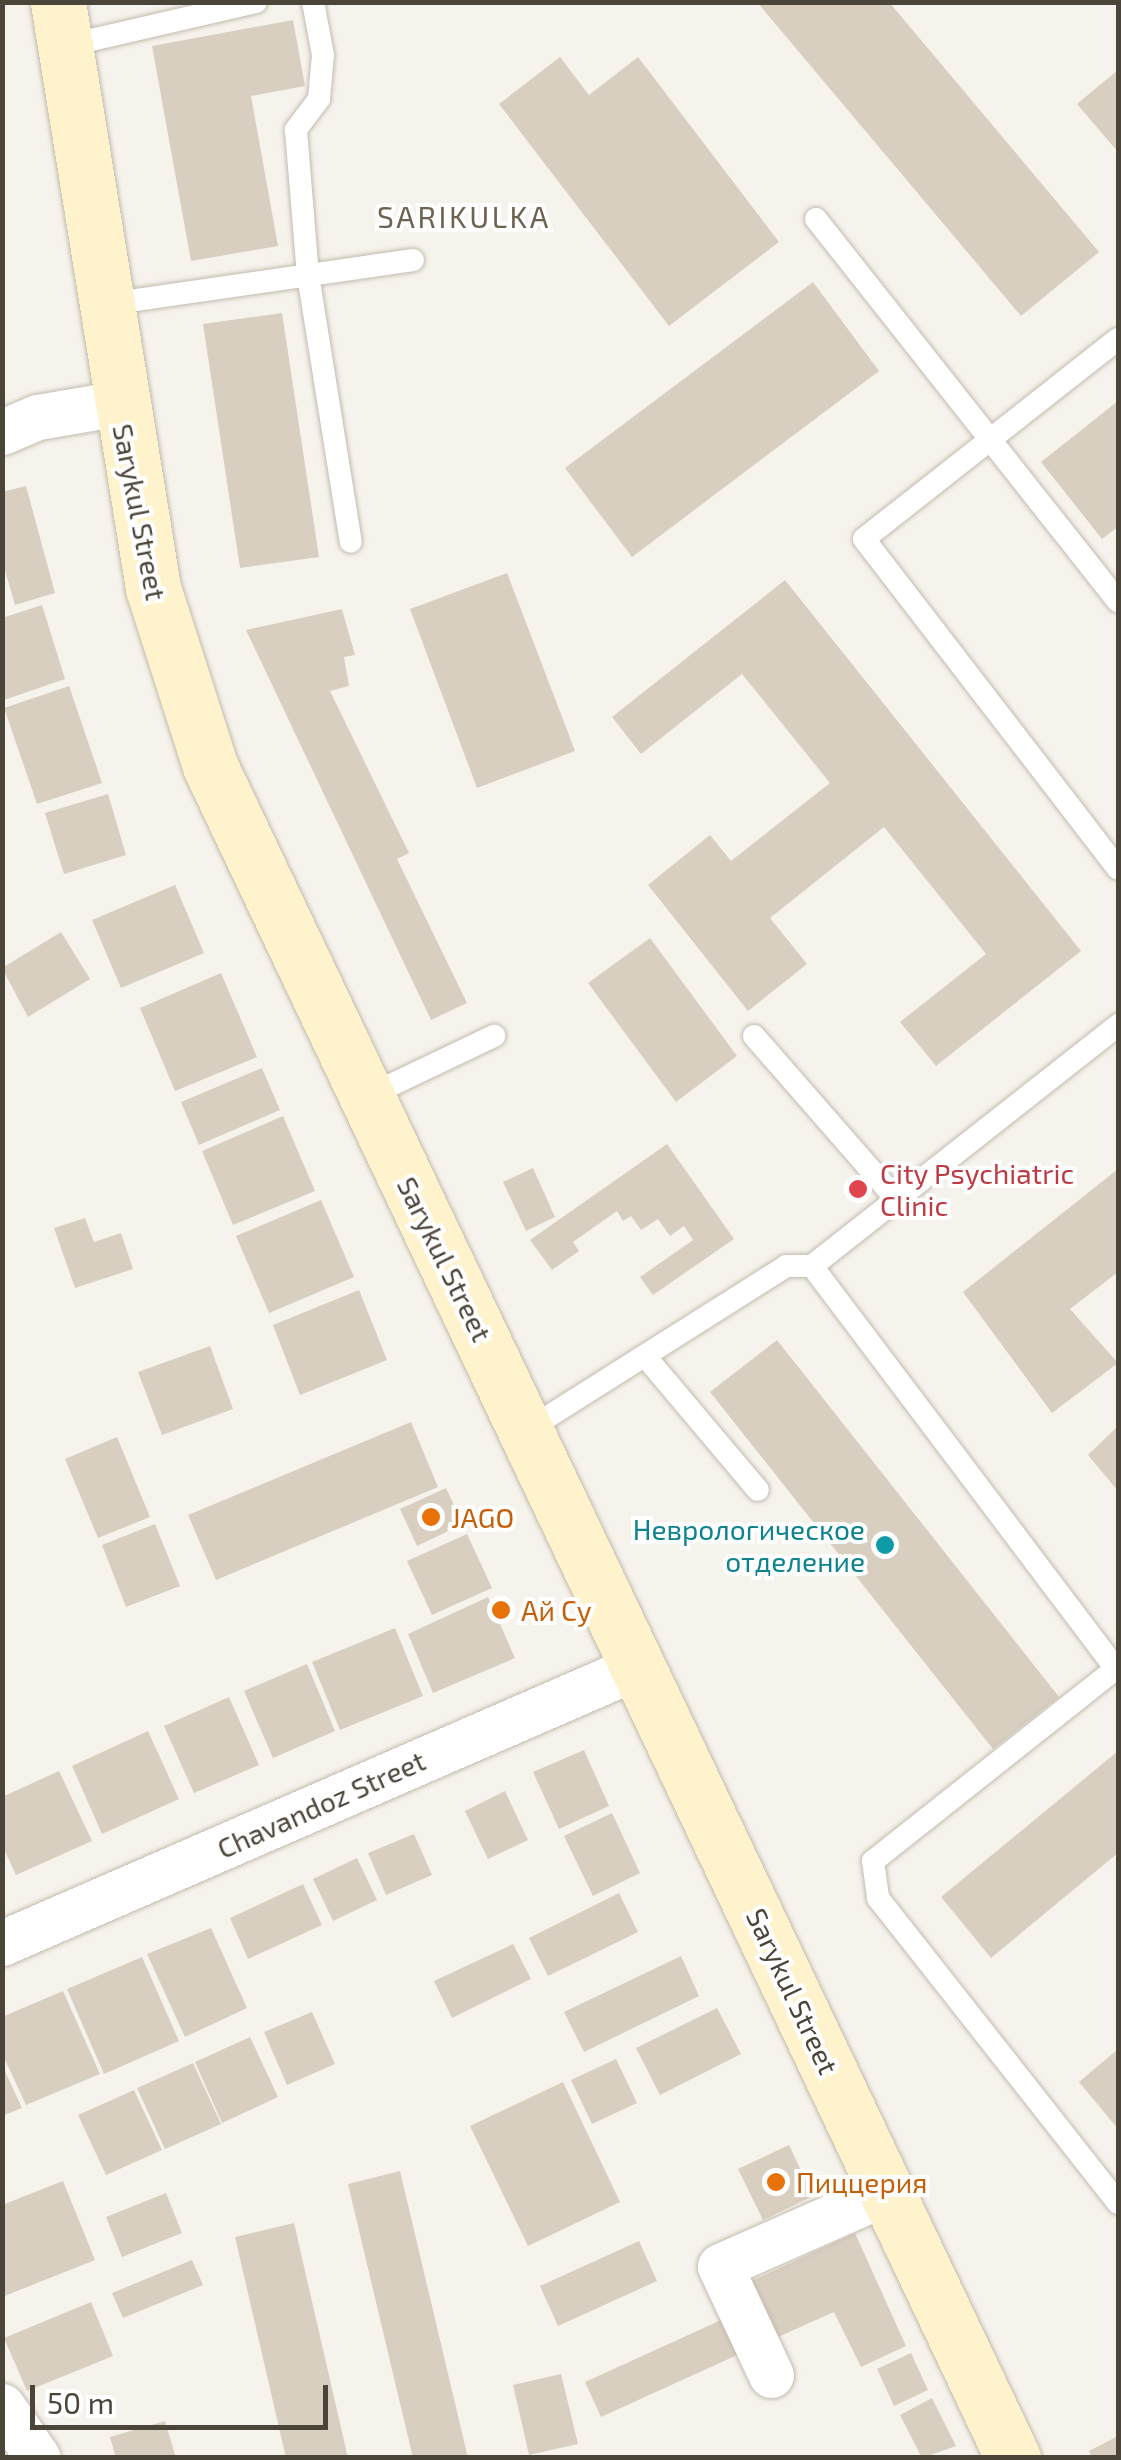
<!DOCTYPE html>
<meta charset="utf-8">
<style>
body{margin:0}
#map{position:relative;width:1121px;height:2460px;overflow:hidden;background:#f6f3ec;font-family:"Exo 2",sans-serif}
div>[style]{position:absolute}
[style*='--x']{left:calc(var(--x)*1px);top:calc(var(--y)*1px);width:calc(var(--w)*1px);rotate:calc(var(--a)*1deg)}
.building>*{inset:0;background:#d8cfc1}
.roads{filter:drop-shadow(0 0 2px #c2bbae) drop-shadow(0 0 2px #c2bbae)}
.service>*{height:22px;margin:-11px;padding:0 11px;transform-origin:11px;border-radius:11px;background:#fff}
.minor>*{height:45px;margin:-22.5px;padding:0 22.5px;transform-origin:22.5px;border-radius:22.5px;background:#fff}
.secondary>*{height:55px;margin:-27.5px;padding:0 27.5px;transform-origin:27.5px;border-radius:27.5px;background:#fff3cd}
.dots>*{width:28px;height:28px;translate:-50% -50%;box-sizing:border-box;border:5px solid #fff;border-radius:50%}
span{translate:-50% -50%;white-space:nowrap;text-align:center;line-height:1.15;-webkit-text-stroke:8px #fff;paint-order:stroke}
.street-label{font-size:28px;color:#4b4439}
.health-label{font-size:28px;color:#be3a42}
.left{translate:0 -50%;text-align:left}
.food-label{font-size:28px;color:#c56008}
.culture-label{font-size:28px;color:#0d838f}
.right{translate:-100% -50%;text-align:right}
.neighbourhood-label{font-size:30px;color:#6e6250;letter-spacing:2.5px}
.frame{position:absolute;inset:0;border:5px solid #4b4439;pointer-events:none}
.scale{position:absolute;left:30px;top:2385px;width:298px;height:45px;box-sizing:border-box;border:5px solid #4b4439;border-top:0;padding-left:12px;font-size:30px;line-height:35px;white-space:nowrap;color:#4b4439;-webkit-text-stroke:8px #fff;paint-order:stroke}
</style>
<div id="map">
<div class="building">
<div style="clip-path:polygon(757px 2px,889px 2px,1099px 252px,1021px 316px)"></div>
<div style="clip-path:polygon(293px 20px,305px 86px,251px 96px,278px 246px,191px 261px,152px 46px)"></div>
<div style="clip-path:polygon(560px 57px,589px 95px,638px 57px,779px 242px,669px 326px,499px 104px)"></div>
<div style="clip-path:polygon(1118px 70px,1118px 152px,1077px 104px)"></div>
<div style="clip-path:polygon(813px 282px,879px 371px,632px 557px,565px 468px)"></div>
<div style="clip-path:polygon(282px 313px,319px 557px,240px 568px,203px 324px)"></div>
<div style="clip-path:polygon(1118px 401px,1118px 527px,1102px 539px,1041px 462px)"></div>
<div style="clip-path:polygon(26px 486px,55px 593px,15px 605px,2px 560px,2px 492px)"></div>
<div style="clip-path:polygon(507px 573px,575px 751px,477px 788px,410px 609px)"></div>
<div style="clip-path:polygon(785px 580px,1081px 951px,936px 1066px,900px 1022px,986px 954px,884px 827px,770px 918px,807px 964px,748px 1011px,648px 885px,710px 835px,731px 861px,830px 783px,742px 674px,641px 754px,612px 717px)"></div>
<div style="clip-path:polygon(42px 605px,65px 679px,4px 700px,2px 618px)"></div>
<div style="clip-path:polygon(342px 609px,355px 655px,344px 657px,349px 686px,330px 691px,409px 853px,397px 859px,467px 1003px,431px 1020px,246px 630px)"></div>
<div style="clip-path:polygon(69px 686px,102px 783px,37px 804px,4px 708px)"></div>
<div style="clip-path:polygon(108px 794px,126px 855px,64px 874px,45px 813px)"></div>
<div style="clip-path:polygon(175px 885px,204px 953px,121px 988px,92px 920px)"></div>
<div style="clip-path:polygon(61px 932px,90px 979px,28px 1017px,2px 968px)"></div>
<div style="clip-path:polygon(650px 938px,737px 1056px,676px 1102px,588px 983px)"></div>
<div style="clip-path:polygon(221px 973px,257px 1057px,175px 1091px,140px 1008px)"></div>
<div style="clip-path:polygon(262px 1068px,280px 1110px,199px 1145px,181px 1102px)"></div>
<div style="clip-path:polygon(283px 1116px,315px 1191px,233px 1225px,202px 1151px)"></div>
<div style="clip-path:polygon(667px 1144px,734px 1239px,653px 1295px,640px 1277px,693px 1240px,684px 1226px,670px 1236px,658px 1219px,641px 1230px,631px 1216px,623px 1221px,617px 1211px,573px 1242px,579px 1251px,552px 1270px,530px 1240px)"></div>
<div style="clip-path:polygon(533px 1168px,555px 1217px,526px 1231px,503px 1182px)"></div>
<div style="clip-path:polygon(1118px 1169px,1118px 1272px,1070px 1309px,1118px 1363px,1052px 1413px,963px 1292px)"></div>
<div style="clip-path:polygon(321px 1200px,354px 1277px,269px 1313px,236px 1236px)"></div>
<div style="clip-path:polygon(85px 1218px,94px 1242px,121px 1233px,133px 1269px,75px 1288px,54px 1228px)"></div>
<div style="clip-path:polygon(359px 1290px,387px 1360px,300px 1395px,273px 1325px)"></div>
<div style="clip-path:polygon(777px 1340px,1059px 1697px,993px 1749px,710px 1392px)"></div>
<div style="clip-path:polygon(210px 1346px,233px 1409px,162px 1435px,138px 1372px)"></div>
<div style="clip-path:polygon(411px 1422px,438px 1487px,216px 1580px,188px 1515px)"></div>
<div style="clip-path:polygon(1118px 1426px,1118px 1491px,1088px 1455px)"></div>
<div style="clip-path:polygon(117px 1437px,150px 1517px,98px 1538px,65px 1459px)"></div>
<div style="clip-path:polygon(446px 1488px,463px 1524px,417px 1546px,400px 1509px)"></div>
<div style="clip-path:polygon(155px 1524px,180px 1586px,126px 1607px,102px 1545px)"></div>
<div style="clip-path:polygon(467px 1534px,492px 1588px,432px 1615px,407px 1561px)"></div>
<div style="clip-path:polygon(488px 1597px,515px 1658px,433px 1693px,408px 1634px)"></div>
<div style="clip-path:polygon(395px 1628px,423px 1696px,340px 1730px,312px 1662px)"></div>
<div style="clip-path:polygon(307px 1664px,335px 1731px,273px 1758px,244px 1691px)"></div>
<div style="clip-path:polygon(229px 1697px,259px 1765px,194px 1793px,164px 1726px)"></div>
<div style="clip-path:polygon(148px 1731px,179px 1799px,102px 1834px,72px 1766px)"></div>
<div style="clip-path:polygon(584px 1750px,609px 1806px,559px 1829px,533px 1772px)"></div>
<div style="clip-path:polygon(1118px 1751px,1118px 1853px,991px 1958px,941px 1897px)"></div>
<div style="clip-path:polygon(59px 1771px,92px 1841px,16px 1875px,2px 1845px,2px 1797px)"></div>
<div style="clip-path:polygon(505px 1791px,528px 1840px,488px 1859px,465px 1811px)"></div>
<div style="clip-path:polygon(612px 1813px,640px 1873px,593px 1896px,564px 1836px)"></div>
<div style="clip-path:polygon(414px 1834px,432px 1875px,386px 1895px,368px 1853px)"></div>
<div style="clip-path:polygon(357px 1858px,377px 1900px,333px 1921px,313px 1879px)"></div>
<div style="clip-path:polygon(303px 1884px,322px 1925px,248px 1959px,230px 1918px)"></div>
<div style="clip-path:polygon(619px 1893px,638px 1932px,548px 1976px,529px 1938px)"></div>
<div style="clip-path:polygon(211px 1928px,247px 2008px,185px 2037px,147px 1954px)"></div>
<div style="clip-path:polygon(513px 1944px,531px 1979px,452px 2018px,434px 1981px)"></div>
<div style="clip-path:polygon(681px 1956px,699px 1996px,584px 2052px,564px 2012px)"></div>
<div style="clip-path:polygon(142px 1957px,179px 2041px,104px 2074px,67px 1989px)"></div>
<div style="clip-path:polygon(63px 1991px,100px 2074px,26px 2105px,2px 2053px,2px 2017px)"></div>
<div style="clip-path:polygon(717px 2008px,741px 2054px,660px 2095px,636px 2048px)"></div>
<div style="clip-path:polygon(312px 2012px,335px 2064px,287px 2085px,264px 2032px)"></div>
<div style="clip-path:polygon(250px 2037px,278px 2097px,222px 2123px,195px 2062px)"></div>
<div style="clip-path:polygon(1118px 2049px,1118px 2129px,1079px 2082px)"></div>
<div style="clip-path:polygon(616px 2059px,637px 2103px,592px 2124px,571px 2080px)"></div>
<div style="clip-path:polygon(193px 2063px,221px 2124px,165px 2149px,137px 2088px)"></div>
<div style="clip-path:polygon(2px 2065px,22px 2108px,2px 2116px)"></div>
<div style="clip-path:polygon(563px 2082px,620px 2202px,528px 2246px,470px 2126px)"></div>
<div style="clip-path:polygon(134px 2090px,162px 2150px,106px 2175px,78px 2115px)"></div>
<div style="clip-path:polygon(789px 2145px,813px 2196px,763px 2220px,738px 2169px)"></div>
<div style="clip-path:polygon(400px 2171px,468px 2458px,413px 2458px,348px 2184px)"></div>
<div style="clip-path:polygon(63px 2181px,95px 2260px,2px 2297px,2px 2205px)"></div>
<div style="clip-path:polygon(166px 2193px,182px 2233px,122px 2257px,106px 2217px)"></div>
<div style="clip-path:polygon(294px 2223px,348px 2458px,286px 2458px,235px 2237px)"></div>
<div style="clip-path:polygon(855px 2233px,906px 2346px,861px 2367px,834px 2312px,769px 2341px,743px 2285px)"></div>
<div style="clip-path:polygon(639px 2241px,657px 2281px,558px 2326px,540px 2286px)"></div>
<div style="clip-path:polygon(192px 2260px,203px 2285px,123px 2318px,112px 2293px)"></div>
<div style="clip-path:polygon(91px 2302px,113px 2356px,27px 2391px,4px 2338px)"></div>
<div style="clip-path:polygon(730px 2316px,746px 2351px,601px 2417px,585px 2382px)"></div>
<div style="clip-path:polygon(911px 2353px,928px 2390px,894px 2406px,877px 2369px)"></div>
<div style="clip-path:polygon(561px 2374px,578px 2444px,529px 2455px,513px 2385px)"></div>
<div style="clip-path:polygon(932px 2398px,956px 2446px,922px 2458px,900px 2415px)"></div>
<div style="clip-path:polygon(165px 2421px,176px 2458px,116px 2458px,110px 2437px)"></div>
<div style="clip-path:polygon(1118px 2436px,1118px 2458px,1092px 2458px,1089px 2451px)"></div>
</div>
<div class="roads">
<div class="service">
<div style="--x:313;--y:2;--w:54;--a:79.3"></div>
<div style="--x:323;--y:55;--w:44;--a:95.2"></div>
<div style="--x:319;--y:99;--w:39;--a:127"></div>
<div style="--x:296;--y:130;--w:145;--a:85.3"></div>
<div style="--x:308;--y:275;--w:270;--a:80.9"></div>
<div style="--x:65;--y:46;--w:196;--a:-13"></div>
<div style="--x:816;--y:219;--w:487;--a:51.7"></div>
<div style="--x:108;--y:304;--w:308;--a:-8.2"></div>
<div style="--x:1118;--y:339;--w:323;--a:141.8"></div>
<div style="--x:864;--y:539;--w:416;--a:52.4"></div>
<div style="--x:754;--y:1036;--w:216;--a:48.9"></div>
<div style="--x:368;--y:1096;--w:140;--a:-25.5"></div>
<div style="--x:812;--y:1266;--w:390;--a:-38.2"></div>
<div style="--x:645;--y:1356;--w:175;--a:49.9"></div>
<div style="--x:527;--y:1430;--w:307;--a:-32.3"></div>
<div style="--x:786;--y:1266;--w:26;--a:0"></div>
<div style="--x:812;--y:1266;--w:505;--a:52.97"></div>
<div style="--x:1118;--y:1667;--w:313;--a:141.6"></div>
<div style="--x:873;--y:1861;--w:37;--a:82"></div>
<div style="--x:878;--y:1898;--w:388;--a:51.8"></div>
</div>
<div class="minor">
<div style="--x:2;--y:432;--w:39;--a:-23"></div>
<div style="--x:38;--y:417;--w:83;--a:-9.7"></div>
<div style="--x:2;--y:1943;--w:695;--a:-23.5"></div>
<div style="--x:771;--y:2375;--w:120;--a:-115.1"></div>
<div style="--x:720;--y:2266;--w:184;--a:-23.8"></div>
<div style="--x:2;--y:2406;--w:63;--a:55.3"></div>
</div>
<div class="secondary">
<div style="--x:58;--y:2;--w:594;--a:80.79"></div>
<div style="--x:153;--y:588;--w:187;--a:72.2"></div>
<div style="--x:210;--y:766;--w:1873;--a:64.61"></div>
</div>
</div>
<div class="dots">
<div style="left:858px;top:1189px;background:#e0444e"></div>
<div style="left:431px;top:1517px;background:#e8710a"></div>
<div style="left:885px;top:1545px;background:#0f9aa8"></div>
<div style="left:501px;top:1610px;background:#e8710a"></div>
<div style="left:776px;top:2182px;background:#e8710a"></div>
</div>
<div class="street-label">
<span style="left:140px;top:512px;rotate:79deg">Sarykul Street</span>
<span style="left:445px;top:1259px;rotate:64deg">Sarykul Street</span>
<span style="left:321px;top:1804px;rotate:-24deg">Chavandoz Street</span>
<span style="left:793px;top:1991px;rotate:65deg">Sarykul Street</span>
</div>
<div class="health-label">
<span class="left" style="left:880px;top:1189px">City Psychiatric<br>Clinic</span>
</div>
<div class="food-label">
<span class="left" style="left:451px;top:1517px">JAGO</span>
<span class="left" style="left:521px;top:1610px">Ай Су</span>
<span class="left" style="left:796px;top:2182px">Пиццерия</span>
</div>
<div class="culture-label">
<span class="right" style="left:865px;top:1545px">Неврологическое<br>отделение</span>
</div>
<div class="neighbourhood-label">
<span style="left:464px;top:216px">SARIKULKA</span>
</div>
<div class="frame"></div>
<div class="scale">50 m</div>
</div>
